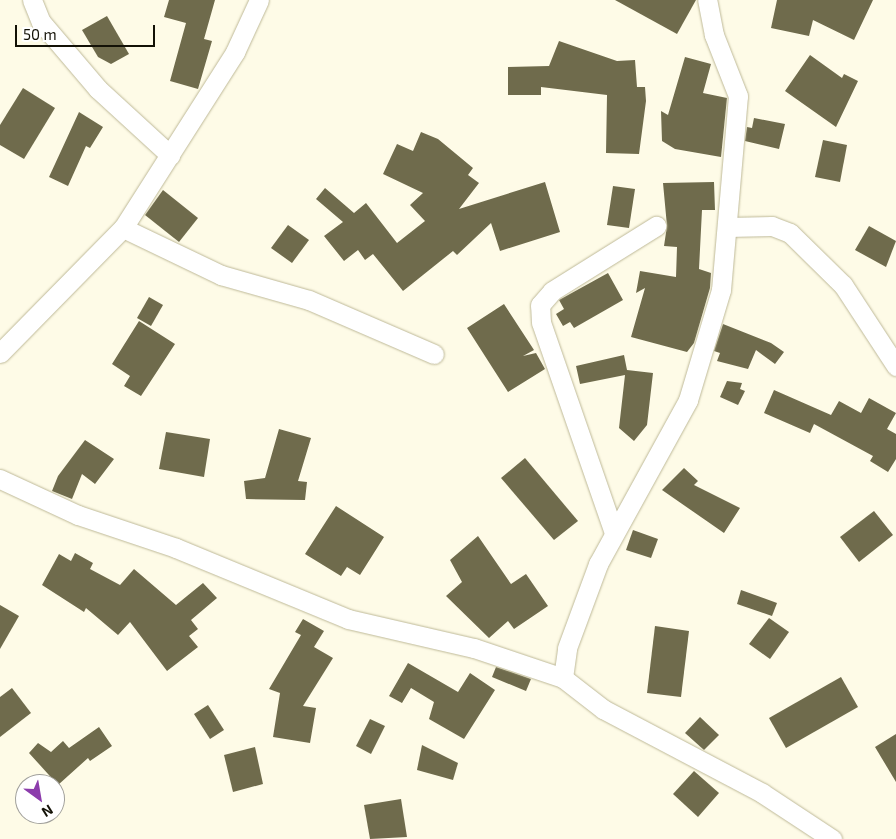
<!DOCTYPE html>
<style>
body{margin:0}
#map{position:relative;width:896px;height:839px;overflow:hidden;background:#fefbe7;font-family:"Exo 2",sans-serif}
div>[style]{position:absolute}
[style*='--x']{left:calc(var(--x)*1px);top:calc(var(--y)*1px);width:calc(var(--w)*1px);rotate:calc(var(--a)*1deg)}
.building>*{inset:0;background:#6f6b4c}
.roads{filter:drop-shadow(0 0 1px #beb998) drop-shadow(0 0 1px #beb998)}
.minor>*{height:19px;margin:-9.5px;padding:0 9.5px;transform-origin:9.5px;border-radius:9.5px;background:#fff}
span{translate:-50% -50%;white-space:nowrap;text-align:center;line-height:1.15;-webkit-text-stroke:4.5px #fff;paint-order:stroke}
.north{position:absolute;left:15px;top:774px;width:50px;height:50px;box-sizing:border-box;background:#fff;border:1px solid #a1a09b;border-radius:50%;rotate:148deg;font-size:14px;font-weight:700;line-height:20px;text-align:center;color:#131106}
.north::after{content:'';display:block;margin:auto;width:18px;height:22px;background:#8c3cac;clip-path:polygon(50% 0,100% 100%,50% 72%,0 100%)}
.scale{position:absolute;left:15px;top:25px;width:140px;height:22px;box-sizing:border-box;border:2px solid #131106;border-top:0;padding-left:6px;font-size:15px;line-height:18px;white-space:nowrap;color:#131106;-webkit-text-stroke:4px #fff;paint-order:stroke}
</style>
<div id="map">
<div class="building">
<div style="clip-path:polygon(169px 0,215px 0,204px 39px,212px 41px,198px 89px,170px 81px,186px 23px,164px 17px)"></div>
<div style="clip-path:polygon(615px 0,696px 0,677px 34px)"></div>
<div style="clip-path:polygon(777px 0,873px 0,854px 40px,813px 20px,809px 36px,771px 28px)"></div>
<div style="clip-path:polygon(107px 16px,129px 54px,111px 64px,98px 57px,82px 30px)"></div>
<div style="clip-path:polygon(559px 41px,617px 61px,635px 60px,637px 87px,645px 87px,646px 101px,639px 154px,606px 153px,607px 95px,541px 87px,541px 95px,508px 95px,508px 67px,549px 66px)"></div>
<div style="clip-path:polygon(810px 55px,842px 78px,844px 74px,858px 81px,836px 127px,785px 91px)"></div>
<div style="clip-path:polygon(685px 57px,711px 64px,703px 93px,727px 98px,721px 157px,675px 149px,662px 141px,661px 111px,668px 115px)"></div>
<div style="clip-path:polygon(23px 88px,55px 108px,24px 159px,0 145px,0 125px)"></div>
<div style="clip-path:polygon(79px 112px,103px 127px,90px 148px,86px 146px,68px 186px,49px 177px)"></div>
<div style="clip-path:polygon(754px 118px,785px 124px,779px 149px,745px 141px,747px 127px,752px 128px)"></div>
<div style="clip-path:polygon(421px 132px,438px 139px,473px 168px,468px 175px,479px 183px,459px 209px,545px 182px,560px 232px,500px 251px,491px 223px,457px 255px,453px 251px,403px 291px,373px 254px,365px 260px,358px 250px,344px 261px,324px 236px,343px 222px,316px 199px,325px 188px,354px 213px,366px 203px,397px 243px,425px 221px,410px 205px,423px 193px,383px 174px,397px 144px,413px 151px)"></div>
<div style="clip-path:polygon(823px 140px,847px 145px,840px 182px,815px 177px)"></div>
<div style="clip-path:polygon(714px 182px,715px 210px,702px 210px,699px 269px,711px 273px,710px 288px,694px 343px,687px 352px,631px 337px,645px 288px,636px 293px,640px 271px,676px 277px,677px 247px,664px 246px,667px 226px,663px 183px)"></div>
<div style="clip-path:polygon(613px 186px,635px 189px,629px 228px,607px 225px)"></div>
<div style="clip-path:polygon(163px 190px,198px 218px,179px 242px,145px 215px)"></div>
<div style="clip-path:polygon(288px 225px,309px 240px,292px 263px,271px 248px)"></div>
<div style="clip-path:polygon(869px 226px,896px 241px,886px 267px,855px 250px)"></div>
<div style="clip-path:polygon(608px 273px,623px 300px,574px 328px,570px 322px,563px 326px,556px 314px,564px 309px,559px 300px)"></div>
<div style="clip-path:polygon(149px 297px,163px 305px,151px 326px,137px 318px)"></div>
<div style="clip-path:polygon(504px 304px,534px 350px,523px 356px,536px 353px,545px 369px,508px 392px,467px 328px)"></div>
<div style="clip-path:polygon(139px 321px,175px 344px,141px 396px,124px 386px,130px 376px,112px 364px)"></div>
<div style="clip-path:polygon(723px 324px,771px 343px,784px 352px,775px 364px,756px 350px,748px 369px,717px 361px,720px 353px,714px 351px)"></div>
<div style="clip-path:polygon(624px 355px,627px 370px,653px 373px,647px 425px,634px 441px,619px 428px,625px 375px,580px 384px,576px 366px)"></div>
<div style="clip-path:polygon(727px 381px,742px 383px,740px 389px,745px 391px,738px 405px,720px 397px)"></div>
<div style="clip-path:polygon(774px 390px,831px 415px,839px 401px,861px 413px,869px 398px,896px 413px,887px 429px,896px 434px,896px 459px,888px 472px,870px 461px,873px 456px,814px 424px,810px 433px,764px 413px)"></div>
<div style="clip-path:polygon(279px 429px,311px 438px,298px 481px,307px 482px,305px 500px,246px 499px,244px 481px,265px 478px)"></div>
<div style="clip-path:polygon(166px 432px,210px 439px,204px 477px,159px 469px)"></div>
<div style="clip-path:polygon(85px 440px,114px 459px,95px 484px,82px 474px,72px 499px,52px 491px,58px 476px)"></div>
<div style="clip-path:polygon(525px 458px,578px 521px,554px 540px,501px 478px)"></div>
<div style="clip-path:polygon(684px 468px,698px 481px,694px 485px,740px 508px,724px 533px,662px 490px)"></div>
<div style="clip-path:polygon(336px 506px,384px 537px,360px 575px,347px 567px,341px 576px,305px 554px)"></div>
<div style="clip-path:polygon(874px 511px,893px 535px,859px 562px,840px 537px)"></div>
<div style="clip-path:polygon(633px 530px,658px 539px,651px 558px,626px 550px)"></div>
<div style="clip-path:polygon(478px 536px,511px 584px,526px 574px,548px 606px,514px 629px,508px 621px,489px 638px,446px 596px,462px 582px,450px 560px)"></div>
<div style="clip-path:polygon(75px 553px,93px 563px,90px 569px,120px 585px,134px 569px,176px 605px,203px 583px,217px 598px,191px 620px,198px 629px,189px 636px,198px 647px,167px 671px,130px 622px,118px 635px,86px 608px,84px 612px,42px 585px,59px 554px,71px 561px)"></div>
<div style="clip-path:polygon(741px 590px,777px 603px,772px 616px,737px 604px)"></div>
<div style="clip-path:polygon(0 605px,19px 616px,0 649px)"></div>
<div style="clip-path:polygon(769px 618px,789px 632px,770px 659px,749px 644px)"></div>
<div style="clip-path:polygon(303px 619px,324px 631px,314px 647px,333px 658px,303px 706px,316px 708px,310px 743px,273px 737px,280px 693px,269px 689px,301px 635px,295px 632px)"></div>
<div style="clip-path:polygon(655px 626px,689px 631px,681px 697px,647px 693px)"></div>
<div style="clip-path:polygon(408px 663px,458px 692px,470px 673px,495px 690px,464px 739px,429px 719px,434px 702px,411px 688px,402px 703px,389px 696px)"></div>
<div style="clip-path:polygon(496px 667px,531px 679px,526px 691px,492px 677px)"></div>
<div style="clip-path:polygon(841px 677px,858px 707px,786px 748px,769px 718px)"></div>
<div style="clip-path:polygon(12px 688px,31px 713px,0 737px,0 697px)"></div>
<div style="clip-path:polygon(208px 705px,224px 730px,210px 739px,194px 714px)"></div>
<div style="clip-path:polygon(700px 717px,719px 735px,704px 750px,685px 733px)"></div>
<div style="clip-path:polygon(370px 719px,385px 726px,371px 754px,356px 746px)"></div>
<div style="clip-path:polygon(99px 727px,112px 746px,90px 761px,88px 758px,58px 785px,29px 753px,38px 743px,51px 752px,63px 741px,69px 748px)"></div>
<div style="clip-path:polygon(896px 734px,896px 782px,875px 747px)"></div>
<div style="clip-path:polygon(422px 745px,458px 763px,453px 780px,417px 770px)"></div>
<div style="clip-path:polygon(255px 747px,263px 784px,233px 792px,224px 755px)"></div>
<div style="clip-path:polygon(694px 771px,719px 793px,698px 817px,673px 794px)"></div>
<div style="clip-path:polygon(401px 799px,407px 837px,370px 839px,364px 805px)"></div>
</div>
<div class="roads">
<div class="minor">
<div style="--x:32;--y:0;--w:24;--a:68"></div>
<div style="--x:41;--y:22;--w:88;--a:49.6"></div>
<div style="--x:98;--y:89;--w:98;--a:42.5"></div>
<div style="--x:728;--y:227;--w:44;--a:-1.3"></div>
<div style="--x:772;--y:226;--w:19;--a:21"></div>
<div style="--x:790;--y:233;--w:74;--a:44.5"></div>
<div style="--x:843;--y:285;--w:97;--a:56.8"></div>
<div style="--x:123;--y:228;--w:109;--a:25.6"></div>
<div style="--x:221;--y:275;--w:91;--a:15.9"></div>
<div style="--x:309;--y:300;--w:136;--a:23.4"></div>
<div style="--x:0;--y:353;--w:175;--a:-45.5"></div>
<div style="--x:123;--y:228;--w:209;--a:-57.5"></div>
<div style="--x:235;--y:52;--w:57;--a:-65.2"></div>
<div style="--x:0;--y:479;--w:86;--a:24.8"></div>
<div style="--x:78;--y:515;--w:103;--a:18.6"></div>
<div style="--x:176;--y:548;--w:186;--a:22.4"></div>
<div style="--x:348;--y:619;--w:129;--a:13"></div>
<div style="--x:474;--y:648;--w:94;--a:18.6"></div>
<div style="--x:563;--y:678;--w:51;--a:37.8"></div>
<div style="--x:603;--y:709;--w:180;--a:27.8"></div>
<div style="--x:762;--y:793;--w:84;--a:33.3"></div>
<div style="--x:614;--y:533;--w:223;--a:-109.1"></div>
<div style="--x:541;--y:322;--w:17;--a:-93"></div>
<div style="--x:540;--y:305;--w:18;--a:-49"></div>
<div style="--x:552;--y:291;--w:123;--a:-32"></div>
<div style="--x:563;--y:678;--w:30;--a:-82"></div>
<div style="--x:567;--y:648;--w:90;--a:-69.7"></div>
<div style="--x:598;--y:564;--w:187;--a:-61.2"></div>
<div style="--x:688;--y:400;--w:115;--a:-73.3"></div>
<div style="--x:721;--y:290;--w:195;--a:-85"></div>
<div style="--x:738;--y:96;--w:66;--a:-111.5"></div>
<div style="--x:714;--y:35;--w:36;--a:-101"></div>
</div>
</div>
<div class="north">N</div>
<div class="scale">50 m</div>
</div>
